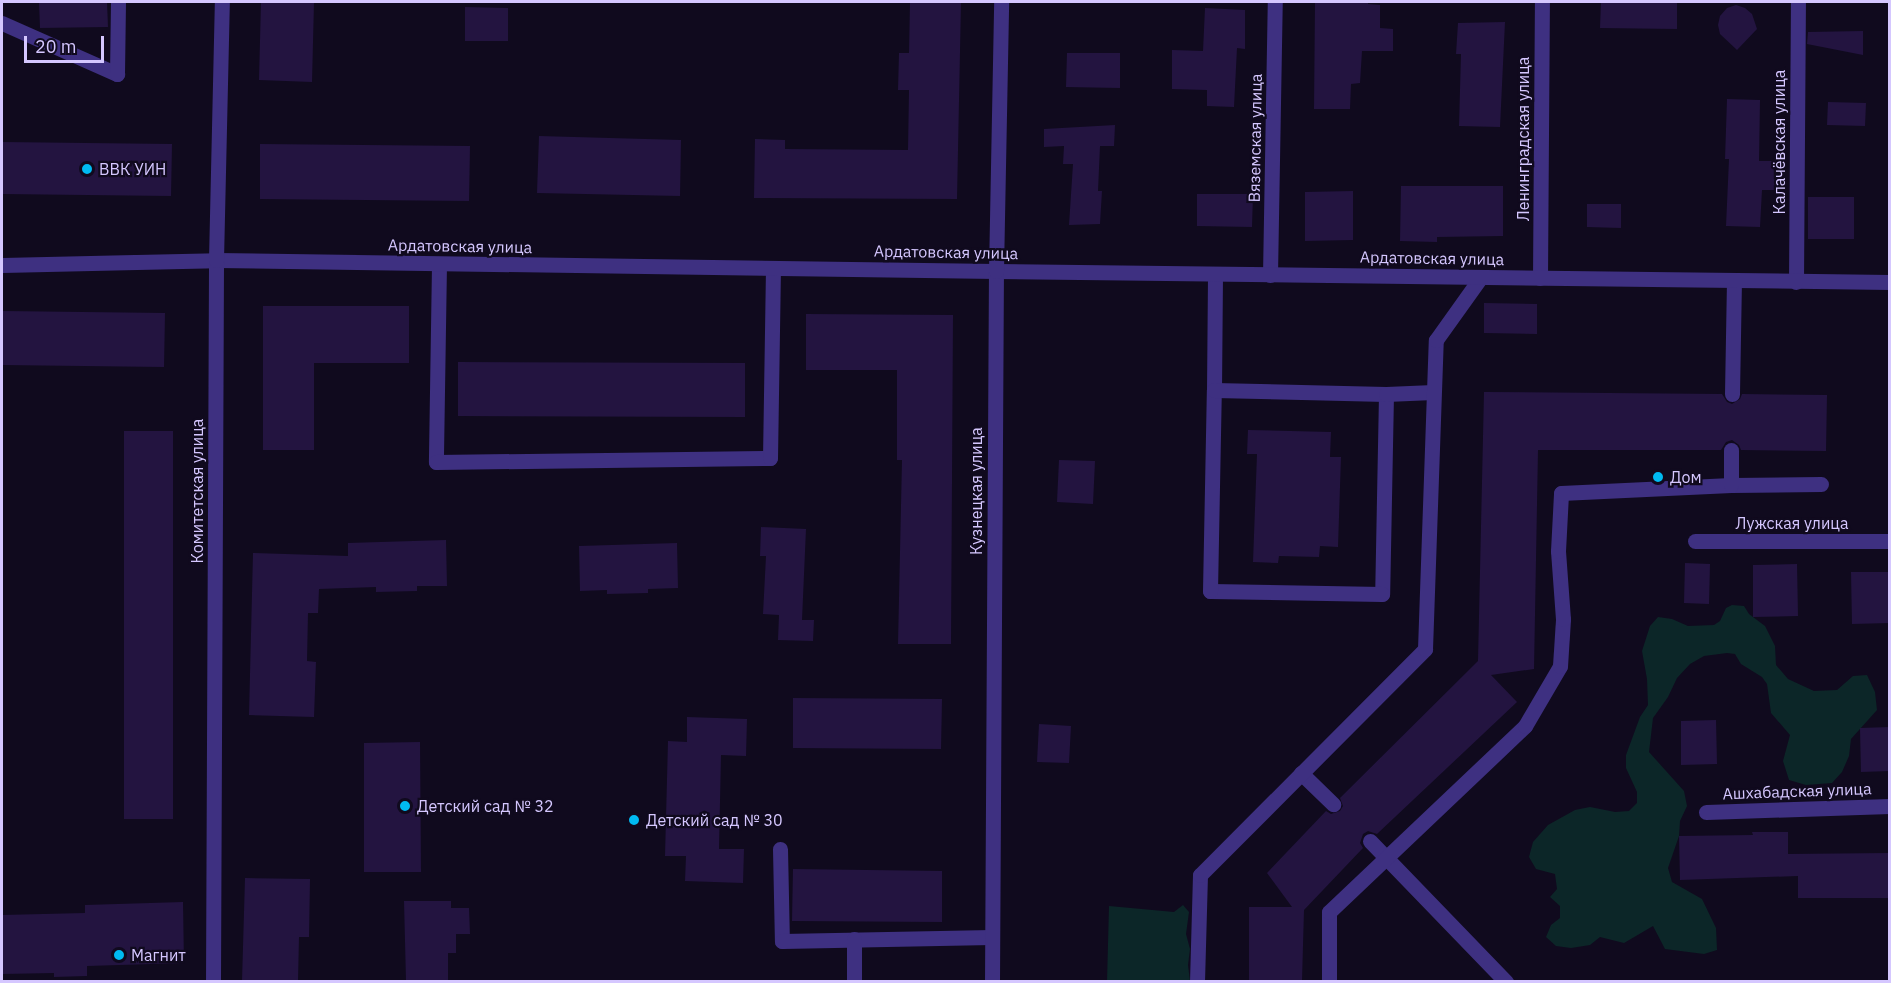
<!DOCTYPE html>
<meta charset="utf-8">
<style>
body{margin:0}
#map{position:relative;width:1891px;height:983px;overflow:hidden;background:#100a1e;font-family:"IBM Plex Sans",sans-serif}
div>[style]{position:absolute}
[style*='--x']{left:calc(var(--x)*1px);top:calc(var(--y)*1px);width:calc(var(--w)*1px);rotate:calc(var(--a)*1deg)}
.green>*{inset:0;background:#0c2628}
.building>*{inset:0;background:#231440}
.service>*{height:15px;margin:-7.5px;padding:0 7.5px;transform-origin:7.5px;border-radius:7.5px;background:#3e3081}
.minor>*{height:15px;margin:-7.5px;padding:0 7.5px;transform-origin:7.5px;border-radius:7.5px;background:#3e3081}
.tertiary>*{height:15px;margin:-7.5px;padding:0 7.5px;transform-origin:7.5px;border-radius:7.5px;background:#3e3081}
.dots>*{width:16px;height:16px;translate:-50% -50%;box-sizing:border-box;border:3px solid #100a1e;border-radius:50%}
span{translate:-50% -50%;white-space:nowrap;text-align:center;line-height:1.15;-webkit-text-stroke:4.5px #100a1e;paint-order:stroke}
.street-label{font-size:16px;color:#d5c7ff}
.poi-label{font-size:16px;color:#d5c7ff}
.left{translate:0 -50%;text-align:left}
.frame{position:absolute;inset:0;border:3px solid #d5c7ff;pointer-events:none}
.scale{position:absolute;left:24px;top:36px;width:80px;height:27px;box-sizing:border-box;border:3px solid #d5c7ff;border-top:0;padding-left:8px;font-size:18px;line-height:21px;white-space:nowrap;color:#d5c7ff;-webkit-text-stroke:4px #100a1e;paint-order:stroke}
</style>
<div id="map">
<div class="green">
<div style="clip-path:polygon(1732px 605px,1744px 606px,1749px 614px,1765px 626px,1775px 646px,1776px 665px,1788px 679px,1814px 691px,1837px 690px,1853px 676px,1867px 675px,1875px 692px,1877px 710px,1851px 739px,1849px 756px,1842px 772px,1832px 783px,1806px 785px,1789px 780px,1783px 761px,1790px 735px,1771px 713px,1767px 684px,1762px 677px,1741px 664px,1735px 654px,1727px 653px,1704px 656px,1690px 664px,1677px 678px,1668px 697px,1653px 718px,1649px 752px,1684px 791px,1687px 806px,1680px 821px,1679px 836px,1668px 868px,1672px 882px,1702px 899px,1716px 928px,1717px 950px,1704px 954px,1665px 949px,1653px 926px,1624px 943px,1600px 937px,1590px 945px,1571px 948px,1556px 946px,1546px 937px,1551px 925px,1560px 918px,1560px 906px,1550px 897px,1557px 889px,1555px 874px,1536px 869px,1529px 857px,1533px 842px,1548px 825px,1575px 810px,1590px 807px,1615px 812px,1629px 811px,1637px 803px,1637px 792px,1626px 768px,1626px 755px,1640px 717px,1648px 705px,1647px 679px,1642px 651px,1650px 626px,1658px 617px,1672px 619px,1688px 626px,1714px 625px,1720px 621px,1726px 608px)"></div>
<div style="clip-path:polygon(1183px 905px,1189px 912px,1186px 934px,1190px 949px,1188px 965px,1190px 981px,1107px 982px,1109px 906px,1174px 912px)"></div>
</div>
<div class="building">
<div style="clip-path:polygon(39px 2px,107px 2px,108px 27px,40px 28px)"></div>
<div style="clip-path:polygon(261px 2px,314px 2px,312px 82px,259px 80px)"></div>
<div style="clip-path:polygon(910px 2px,961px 2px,957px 199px,754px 198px,755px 139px,785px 140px,785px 149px,908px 150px,909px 90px,898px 90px,899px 53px,909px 53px)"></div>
<div style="clip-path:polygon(1315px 2px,1368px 2px,1368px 4px,1380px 5px,1380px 28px,1393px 29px,1393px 51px,1362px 51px,1360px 83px,1351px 84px,1350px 109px,1314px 109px)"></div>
<div style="clip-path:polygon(1601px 2px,1677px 2px,1677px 29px,1600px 28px)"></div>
<div style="clip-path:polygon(1736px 5px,1745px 8px,1752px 14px,1757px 29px,1737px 50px,1720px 34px,1718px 25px,1720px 16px,1727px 8px)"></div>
<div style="clip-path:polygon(465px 7px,508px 8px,508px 41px,465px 41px)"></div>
<div style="clip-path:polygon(1205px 8px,1245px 10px,1245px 49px,1237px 48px,1234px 107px,1207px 106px,1207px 90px,1172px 89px,1172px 50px,1203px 51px)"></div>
<div style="clip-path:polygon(1505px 22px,1500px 127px,1459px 126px,1461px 54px,1456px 54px,1458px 23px)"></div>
<div style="clip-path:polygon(1863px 31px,1863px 55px,1807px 44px,1808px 32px)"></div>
<div style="clip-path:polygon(1067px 53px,1120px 53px,1120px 88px,1066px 87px)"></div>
<div style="clip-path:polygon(1727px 99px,1760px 100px,1759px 161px,1776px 161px,1775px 190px,1762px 190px,1760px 227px,1726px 226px,1729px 159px,1725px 159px)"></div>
<div style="clip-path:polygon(1828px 102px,1866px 103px,1865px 126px,1827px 125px)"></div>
<div style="clip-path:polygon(1115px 125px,1114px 146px,1100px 146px,1098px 191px,1102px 191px,1100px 224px,1069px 225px,1073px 164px,1063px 164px,1064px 146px,1044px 147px,1044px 129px)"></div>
<div style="clip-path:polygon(539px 136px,681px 140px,680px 196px,537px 193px)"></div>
<div style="clip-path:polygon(2px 142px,172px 144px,171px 196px,2px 194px)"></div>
<div style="clip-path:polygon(260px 144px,470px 146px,469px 201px,260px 199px)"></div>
<div style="clip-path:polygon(1401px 186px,1503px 186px,1503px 236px,1437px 237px,1437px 242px,1400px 241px)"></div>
<div style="clip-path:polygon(1353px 191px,1353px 240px,1305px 241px,1305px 192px)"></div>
<div style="clip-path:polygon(1197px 194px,1253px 194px,1252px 227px,1197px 226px)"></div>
<div style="clip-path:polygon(1808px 197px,1854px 197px,1854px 239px,1808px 239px)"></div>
<div style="clip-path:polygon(1587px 204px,1621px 204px,1621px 228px,1587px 227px)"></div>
<div style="clip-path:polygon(1484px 303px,1537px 304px,1537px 334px,1484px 333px)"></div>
<div style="clip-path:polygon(263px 306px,409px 306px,409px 363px,314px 363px,314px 450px,263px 450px)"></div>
<div style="clip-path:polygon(2px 311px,165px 313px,164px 367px,2px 365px)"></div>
<div style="clip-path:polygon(806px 314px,953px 315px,951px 644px,898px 644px,902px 460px,897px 460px,897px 370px,806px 370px)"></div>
<div style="clip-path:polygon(458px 362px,745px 363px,745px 417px,458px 416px)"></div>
<div style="clip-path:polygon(1484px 392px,1722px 394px,1727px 402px,1732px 404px,1740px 399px,1742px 394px,1827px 395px,1826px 451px,1741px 450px,1739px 445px,1732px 440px,1726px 442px,1721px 450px,1538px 450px,1534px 669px,1491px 675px,1517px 702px,1377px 834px,1368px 831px,1363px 834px,1360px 843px,1363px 848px,1304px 910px,1302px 981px,1249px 981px,1249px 907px,1292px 907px,1267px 873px,1326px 811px,1331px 814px,1340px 811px,1343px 806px,1340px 798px,1478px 661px)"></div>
<div style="clip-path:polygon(1248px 430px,1331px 432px,1330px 457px,1341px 457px,1338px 547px,1320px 546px,1319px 557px,1279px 556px,1278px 563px,1253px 562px,1257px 454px,1247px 454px)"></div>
<div style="clip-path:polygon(124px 431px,173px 431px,173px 819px,124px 819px)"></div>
<div style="clip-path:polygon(1059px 460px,1095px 461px,1093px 504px,1057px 502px)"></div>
<div style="clip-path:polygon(761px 527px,806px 529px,802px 620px,814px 620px,813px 641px,778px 640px,779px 615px,763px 614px,766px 556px,760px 556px)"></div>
<div style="clip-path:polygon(446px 540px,447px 586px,417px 586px,417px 591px,376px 592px,376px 587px,319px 589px,318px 613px,308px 613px,307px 661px,316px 662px,314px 717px,249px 715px,253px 553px,348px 556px,348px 543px)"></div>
<div style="clip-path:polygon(677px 543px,678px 588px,648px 589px,648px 593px,607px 594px,607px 590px,580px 591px,579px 546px)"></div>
<div style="clip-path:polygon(1685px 563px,1710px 564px,1709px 604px,1684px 603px)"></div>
<div style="clip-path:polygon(1797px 564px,1798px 616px,1753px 617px,1753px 565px)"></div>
<div style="clip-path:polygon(1851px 572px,1890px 572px,1890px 623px,1852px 624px)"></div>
<div style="clip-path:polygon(793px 698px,942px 699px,941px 749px,793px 748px)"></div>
<div style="clip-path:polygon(687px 717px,747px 719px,746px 756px,721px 755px,719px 849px,744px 849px,743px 883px,685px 881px,686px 856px,665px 856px,668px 741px,687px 742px)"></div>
<div style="clip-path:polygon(1716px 720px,1717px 764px,1681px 765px,1681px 721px)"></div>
<div style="clip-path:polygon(1039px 724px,1071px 726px,1069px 763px,1037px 762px)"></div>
<div style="clip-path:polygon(1890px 727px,1890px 771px,1861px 772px,1860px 728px)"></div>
<div style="clip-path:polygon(420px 742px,421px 872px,364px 872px,364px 743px)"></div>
<div style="clip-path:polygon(1752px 832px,1788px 832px,1788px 854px,1890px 853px,1890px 898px,1798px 898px,1798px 876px,1680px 880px,1679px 836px,1753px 835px)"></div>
<div style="clip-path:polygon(793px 869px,942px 871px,942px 922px,792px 921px)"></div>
<div style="clip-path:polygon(245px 878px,310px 879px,309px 937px,299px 937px,298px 981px,242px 981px)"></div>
<div style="clip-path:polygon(404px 901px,451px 901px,451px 908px,469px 908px,470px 934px,456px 934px,456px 953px,448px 953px,448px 980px,406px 981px)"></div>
<div style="clip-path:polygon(183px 902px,184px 963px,87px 966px,87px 976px,54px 977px,54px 973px,2px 974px,2px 915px,85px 913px,85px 905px)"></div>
</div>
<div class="service">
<div style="--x:2;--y:23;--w:126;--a:23.9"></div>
<div style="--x:117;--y:74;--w:72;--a:-89.2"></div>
<div style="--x:439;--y:264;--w:198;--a:90.9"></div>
<div style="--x:436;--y:462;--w:334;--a:-0.7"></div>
<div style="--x:770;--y:458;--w:190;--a:-89.1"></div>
<div style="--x:1214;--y:390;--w:116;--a:-89.5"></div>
<div style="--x:1386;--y:394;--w:200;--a:91.1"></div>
<div style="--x:1382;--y:594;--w:172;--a:-179"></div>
<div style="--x:1210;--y:591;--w:201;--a:-88.9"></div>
<div style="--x:1214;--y:390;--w:172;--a:1.3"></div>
<div style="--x:1386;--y:394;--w:47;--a:-2.4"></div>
<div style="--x:1732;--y:394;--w:113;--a:-89"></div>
<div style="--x:1731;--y:485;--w:90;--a:-0.6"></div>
<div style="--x:1301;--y:773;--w:45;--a:44.1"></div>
<div style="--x:1370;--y:841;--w:196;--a:46"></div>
<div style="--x:780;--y:849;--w:92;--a:88.8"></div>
<div style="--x:782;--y:941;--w:210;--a:-1.1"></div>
<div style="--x:854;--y:939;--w:43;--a:90"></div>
<div style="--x:1197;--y:982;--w:107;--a:-88.4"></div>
<div style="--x:1200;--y:875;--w:319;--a:-45.1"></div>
<div style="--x:1425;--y:649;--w:309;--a:-88"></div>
<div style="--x:1436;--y:340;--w:77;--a:-54.5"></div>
<div style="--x:1329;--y:982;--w:70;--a:-90"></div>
<div style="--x:1329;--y:912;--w:270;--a:-43.5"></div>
<div style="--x:1525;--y:726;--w:69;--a:-59.7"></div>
<div style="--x:1560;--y:666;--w:47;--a:-86.3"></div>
<div style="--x:1563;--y:619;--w:68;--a:-94.2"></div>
<div style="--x:1558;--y:551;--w:58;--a:-87"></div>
<div style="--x:1561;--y:493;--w:170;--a:-2.7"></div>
<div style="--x:1731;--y:485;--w:35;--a:-90"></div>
</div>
<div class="minor">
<div style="--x:2;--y:265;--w:214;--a:-1.3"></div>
<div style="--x:216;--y:260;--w:780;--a:0.81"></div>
<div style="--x:1270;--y:275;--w:273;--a:-89"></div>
<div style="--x:1540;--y:278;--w:276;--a:-89.6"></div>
<div style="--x:1796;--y:282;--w:280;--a:-89.6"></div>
<div style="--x:1695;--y:541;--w:195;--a:0"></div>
<div style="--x:1706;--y:812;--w:184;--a:-1.9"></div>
<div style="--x:213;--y:982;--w:722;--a:-89.76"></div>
<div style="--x:216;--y:260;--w:258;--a:-88.7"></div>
</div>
<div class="tertiary">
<div style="--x:996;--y:271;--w:894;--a:0.7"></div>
<div style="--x:992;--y:982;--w:711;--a:-89.68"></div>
<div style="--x:996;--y:271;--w:269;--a:-88.9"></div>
</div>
<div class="dots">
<div style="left:87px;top:169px;background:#00baf2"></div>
<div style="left:1658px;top:477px;background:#00baf2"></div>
<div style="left:405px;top:806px;background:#00baf2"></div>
<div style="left:634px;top:820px;background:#00baf2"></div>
<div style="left:119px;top:955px;background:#00baf2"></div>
</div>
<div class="street-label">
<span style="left:1255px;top:138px;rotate:-89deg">Вяземская улица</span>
<span style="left:1523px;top:139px;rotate:-90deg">Ленинградская улица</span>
<span style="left:1779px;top:142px;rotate:-90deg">Калачёвская улица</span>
<span style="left:460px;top:246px;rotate:1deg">Ардатовская улица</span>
<span style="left:946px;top:252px;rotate:1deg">Ардатовская улица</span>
<span style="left:1432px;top:258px;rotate:1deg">Ардатовская улица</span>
<span style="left:197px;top:491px;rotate:-90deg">Комитетская улица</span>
<span style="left:976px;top:491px;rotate:-90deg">Кузнецкая улица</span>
<span style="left:1792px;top:523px">Лужская улица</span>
<span style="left:1797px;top:791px;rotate:-2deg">Ашхабадская улица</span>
</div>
<div class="poi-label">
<span class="left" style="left:99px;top:169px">ВВК УИН</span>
<span class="left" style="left:1670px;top:477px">Дом</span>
<span class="left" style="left:417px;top:806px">Детский сад № 32</span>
<span class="left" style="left:646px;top:820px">Детский сад № 30</span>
<span class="left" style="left:131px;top:955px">Магнит</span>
</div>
<div class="frame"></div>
<div class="scale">20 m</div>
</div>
